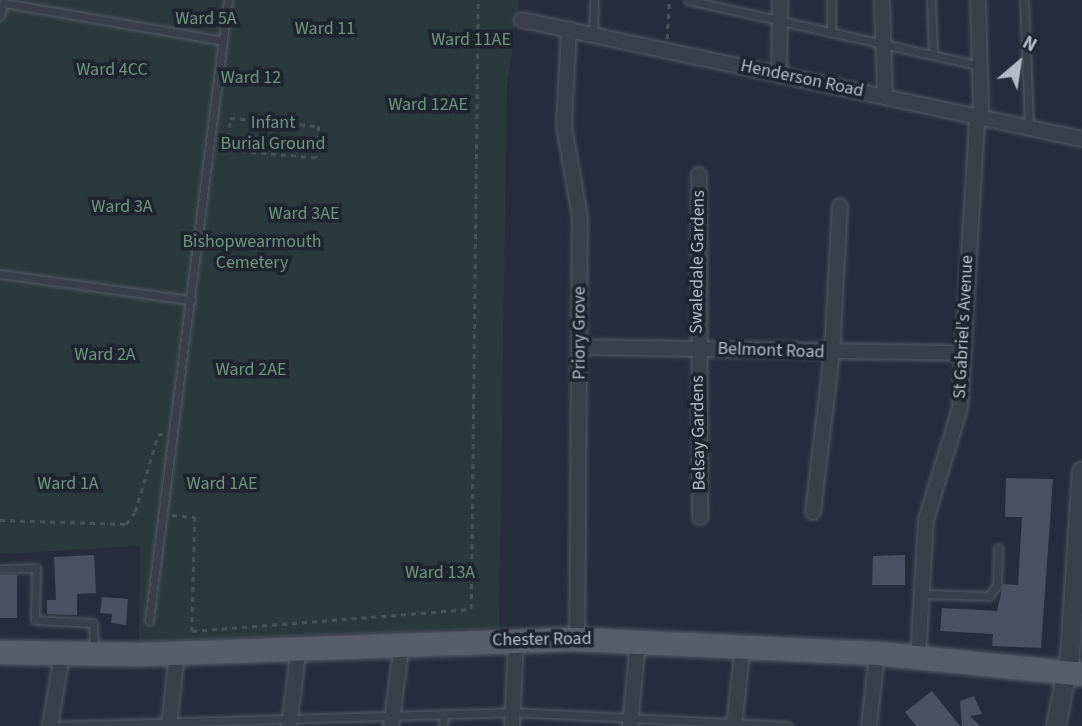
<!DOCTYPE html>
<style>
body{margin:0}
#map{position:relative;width:1082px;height:726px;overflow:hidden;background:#262c3b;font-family:"Source Sans 3",sans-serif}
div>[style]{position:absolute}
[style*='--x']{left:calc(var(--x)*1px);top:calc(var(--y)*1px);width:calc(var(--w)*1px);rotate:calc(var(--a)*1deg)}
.green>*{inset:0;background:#29393d}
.building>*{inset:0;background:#4a5162}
.path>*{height:2.5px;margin-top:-1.25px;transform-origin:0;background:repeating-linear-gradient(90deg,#465459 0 5px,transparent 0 10px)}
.roads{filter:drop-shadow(0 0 2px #555a67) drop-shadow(0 0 2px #555a67)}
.service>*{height:7px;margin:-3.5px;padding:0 3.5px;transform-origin:3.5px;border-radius:3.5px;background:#3a3f4c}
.minor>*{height:14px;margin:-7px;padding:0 7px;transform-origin:7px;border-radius:7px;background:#3a3f4c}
.tertiary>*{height:18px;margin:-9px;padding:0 9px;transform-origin:9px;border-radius:9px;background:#3a3f4c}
.primary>*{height:23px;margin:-11.5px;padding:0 11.5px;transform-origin:11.5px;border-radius:11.5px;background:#585d6b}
span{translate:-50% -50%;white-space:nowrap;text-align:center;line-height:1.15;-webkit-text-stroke:7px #1f2431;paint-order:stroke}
.park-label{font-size:18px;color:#6f957d}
.street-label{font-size:18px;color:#b6bac7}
.north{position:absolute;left:984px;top:28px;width:70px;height:70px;-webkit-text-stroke:5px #1f2431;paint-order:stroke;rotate:29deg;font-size:19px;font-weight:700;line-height:28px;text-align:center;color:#b6bac7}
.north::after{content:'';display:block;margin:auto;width:24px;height:32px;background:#b6bac7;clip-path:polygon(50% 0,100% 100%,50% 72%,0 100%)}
</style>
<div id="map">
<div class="green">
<div style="clip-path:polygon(0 0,519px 0,507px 87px,499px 628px,139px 642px,140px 546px,0 554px)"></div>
</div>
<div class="building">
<div style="clip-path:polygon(1006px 478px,1053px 479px,1041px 648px,992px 646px,993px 634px,940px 631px,942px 608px,997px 611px,1003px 584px,1018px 585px,1022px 517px,1005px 517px)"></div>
<div style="clip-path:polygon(94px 555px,96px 593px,77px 594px,77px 615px,47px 614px,47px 600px,56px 600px,54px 557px)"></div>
<div style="clip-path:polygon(905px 555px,905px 585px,872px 585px,873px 556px)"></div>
<div style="clip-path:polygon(0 575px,17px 575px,17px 618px,0 618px)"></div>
<div style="clip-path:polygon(102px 597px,128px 599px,126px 625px,111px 623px,112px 614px,100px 613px)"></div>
<div style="clip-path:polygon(932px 691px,960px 726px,916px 726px,905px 712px)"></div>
<div style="clip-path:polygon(974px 696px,982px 714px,970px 716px,980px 726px,962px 726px,960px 701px)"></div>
</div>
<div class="path">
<div style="--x:667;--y:39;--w:39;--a:-87"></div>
<div style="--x:221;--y:137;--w:7;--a:8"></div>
<div style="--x:228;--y:138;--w:20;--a:-84"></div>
<div style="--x:230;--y:118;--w:89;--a:5.1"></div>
<div style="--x:319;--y:126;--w:32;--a:95"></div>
<div style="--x:316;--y:158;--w:89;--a:-174.9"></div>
<div style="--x:227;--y:150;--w:12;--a:-85"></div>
<div style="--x:172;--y:515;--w:23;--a:5"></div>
<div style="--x:195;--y:517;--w:114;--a:91.5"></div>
<div style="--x:192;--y:631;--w:280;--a:-4.5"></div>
<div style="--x:471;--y:609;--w:609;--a:-89.34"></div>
<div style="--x:0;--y:520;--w:126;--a:1.8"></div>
<div style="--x:126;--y:524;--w:15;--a:-53"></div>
<div style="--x:135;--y:512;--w:80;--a:-73.4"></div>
<div style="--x:158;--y:435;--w:6;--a:-18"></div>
</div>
<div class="roads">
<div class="service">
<div style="--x:688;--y:0;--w:300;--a:12.7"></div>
<div style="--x:831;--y:0;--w:29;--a:90"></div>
<div style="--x:931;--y:0;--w:53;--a:87.8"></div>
<div style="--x:1024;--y:0;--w:127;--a:87.7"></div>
<div style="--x:4;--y:3;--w:222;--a:9.8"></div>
<div style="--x:0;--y:16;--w:16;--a:-76"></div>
<div style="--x:593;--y:33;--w:33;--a:-88"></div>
<div style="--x:0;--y:274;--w:193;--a:7.8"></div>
<div style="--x:0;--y:569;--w:36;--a:-2"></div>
<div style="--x:36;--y:568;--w:52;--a:91.1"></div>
<div style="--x:35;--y:620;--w:58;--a:3"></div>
<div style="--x:93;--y:623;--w:28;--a:88"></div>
<div style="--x:922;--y:594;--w:67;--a:1.7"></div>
<div style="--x:989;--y:596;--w:14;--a:-54"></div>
<div style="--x:997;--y:585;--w:37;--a:-88"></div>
<div style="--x:149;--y:621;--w:626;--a:-82.75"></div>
<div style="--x:48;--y:726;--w:465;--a:-1.7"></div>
<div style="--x:513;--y:712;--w:275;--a:2.9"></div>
<div style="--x:443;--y:726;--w:11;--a:-85"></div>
</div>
<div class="minor">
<div style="--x:882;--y:0;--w:97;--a:88.2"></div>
<div style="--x:522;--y:20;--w:573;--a:12"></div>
<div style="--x:569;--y:29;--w:97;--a:93"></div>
<div style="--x:564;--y:126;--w:92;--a:80"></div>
<div style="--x:580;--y:217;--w:422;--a:90.4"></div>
<div style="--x:779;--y:75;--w:75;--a:-89.2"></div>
<div style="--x:699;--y:175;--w:342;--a:89.8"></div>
<div style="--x:580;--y:347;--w:383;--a:0.9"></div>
<div style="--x:813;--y:512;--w:160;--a:-83.2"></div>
<div style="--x:832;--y:353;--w:147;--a:-86.9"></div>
<div style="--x:918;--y:658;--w:138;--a:-86.7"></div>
<div style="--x:926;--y:520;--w:117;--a:-73.1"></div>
<div style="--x:960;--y:408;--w:290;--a:-86.6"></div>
<div style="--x:977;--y:118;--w:10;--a:-66"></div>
<div style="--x:981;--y:109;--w:109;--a:-91.6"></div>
<div style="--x:50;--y:726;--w:73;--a:-80.5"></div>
<div style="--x:169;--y:726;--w:73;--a:-83.7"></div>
<div style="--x:289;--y:726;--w:80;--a:-82.8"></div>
<div style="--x:391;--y:726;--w:85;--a:-82.5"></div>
<div style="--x:512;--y:726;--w:86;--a:-87.3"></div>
<div style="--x:630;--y:726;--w:85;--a:-84.6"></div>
<div style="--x:734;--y:726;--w:81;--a:-83.6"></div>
<div style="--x:869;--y:726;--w:73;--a:-83.7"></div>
</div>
<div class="tertiary">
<div style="--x:1056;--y:726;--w:71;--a:-78.7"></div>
<div style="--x:1070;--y:656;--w:185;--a:-86.3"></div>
</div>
<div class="primary">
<div style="--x:0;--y:652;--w:143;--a:0.8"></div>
<div style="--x:143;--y:654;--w:434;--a:-2"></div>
<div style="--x:577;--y:639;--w:300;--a:2.7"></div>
<div style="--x:877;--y:653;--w:206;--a:5.8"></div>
</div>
</div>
<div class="park-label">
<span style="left:206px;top:19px">Ward 5A</span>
<span style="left:325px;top:29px">Ward 11</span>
<span style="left:471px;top:40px">Ward 11AE</span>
<span style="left:112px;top:70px">Ward 4CC</span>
<span style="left:251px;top:78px">Ward 12</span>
<span style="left:428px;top:105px">Ward 12AE</span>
<span style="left:273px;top:134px">Infant<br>Burial Ground</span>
<span style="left:122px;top:207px">Ward 3A</span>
<span style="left:304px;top:214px">Ward 3AE</span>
<span style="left:252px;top:253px">Bishopwearmouth<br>Cemetery</span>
<span style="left:105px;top:355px">Ward 2A</span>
<span style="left:251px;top:370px">Ward 2AE</span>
<span style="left:68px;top:484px">Ward 1A</span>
<span style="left:222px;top:484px">Ward 1AE</span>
<span style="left:440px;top:573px">Ward 13A</span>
</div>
<div class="street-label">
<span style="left:802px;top:79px;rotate:12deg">Henderson Road</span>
<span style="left:698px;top:262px;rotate:-89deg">Swaledale Gardens</span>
<span style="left:964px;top:327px;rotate:-87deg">St Gabriel's Avenue</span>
<span style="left:580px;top:333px;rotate:-90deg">Priory Grove</span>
<span style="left:771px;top:351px;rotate:2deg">Belmont Road</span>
<span style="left:699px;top:433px;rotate:-91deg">Belsay Gardens</span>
<span style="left:542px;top:640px;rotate:-1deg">Chester Road</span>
</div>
<div class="north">N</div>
</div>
